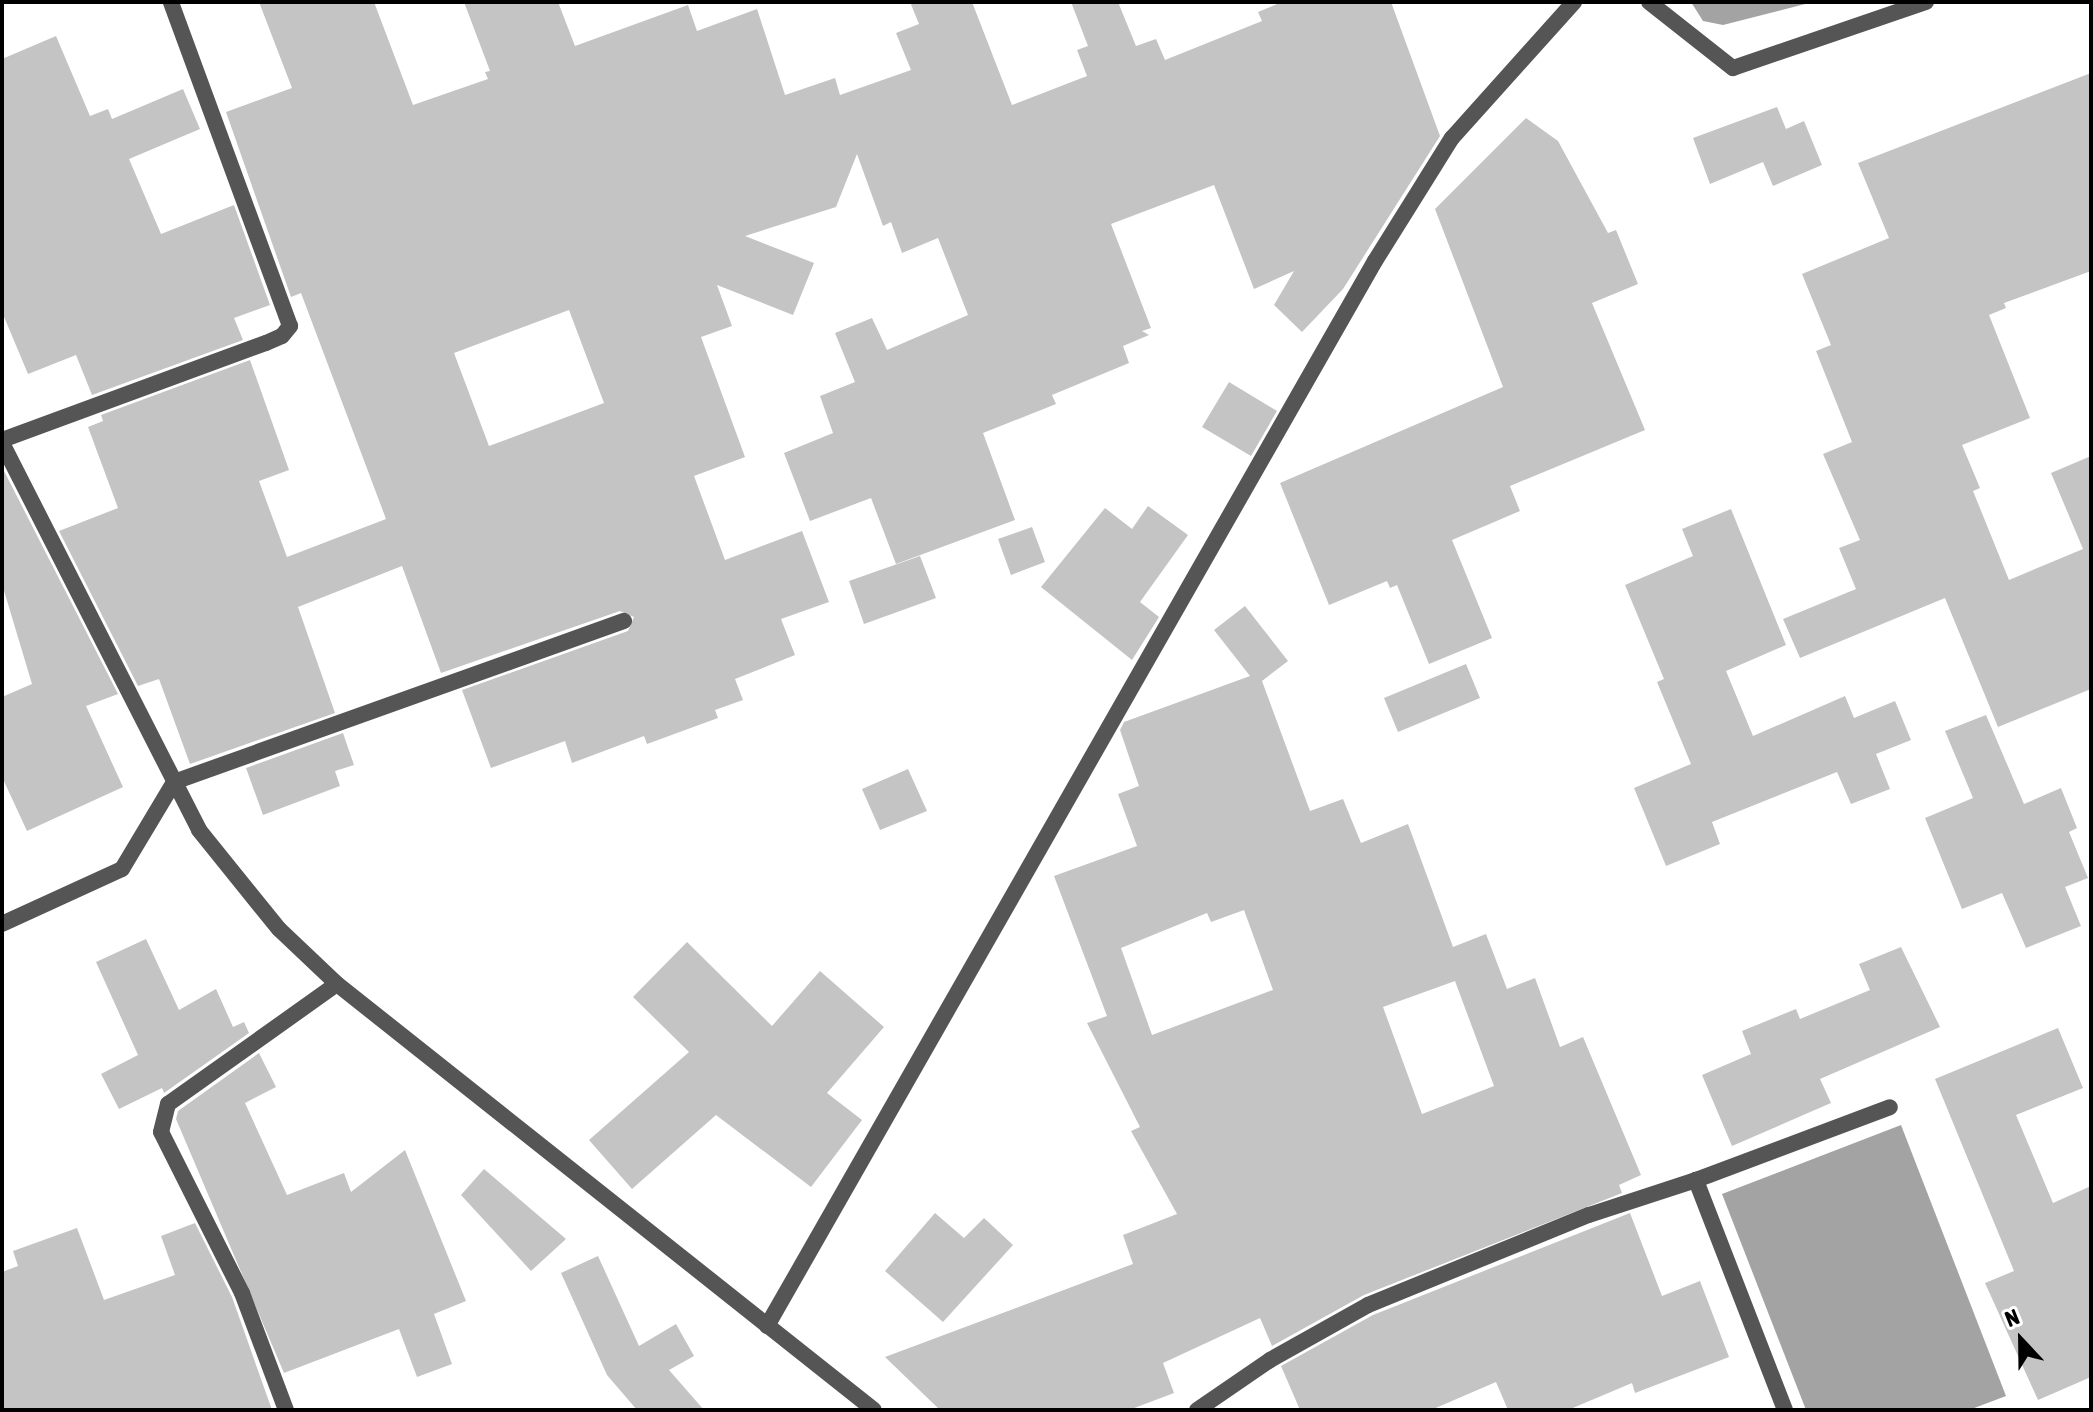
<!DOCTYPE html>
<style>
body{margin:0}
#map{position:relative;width:2093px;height:1412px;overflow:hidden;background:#fff;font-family:"Asap Condensed",sans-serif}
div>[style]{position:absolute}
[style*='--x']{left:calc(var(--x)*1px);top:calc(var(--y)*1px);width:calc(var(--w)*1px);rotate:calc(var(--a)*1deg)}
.water>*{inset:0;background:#a3a3a3}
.building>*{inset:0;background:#c4c4c4}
.minor>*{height:16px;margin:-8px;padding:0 8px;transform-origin:8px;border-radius:8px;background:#555}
.tertiary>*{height:16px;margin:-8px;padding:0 8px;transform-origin:8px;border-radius:8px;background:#555}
span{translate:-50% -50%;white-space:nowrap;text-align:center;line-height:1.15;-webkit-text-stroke:6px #fff;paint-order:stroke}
.frame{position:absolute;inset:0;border:4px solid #000;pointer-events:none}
.north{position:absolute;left:1981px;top:1300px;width:80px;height:80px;-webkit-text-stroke:6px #fff;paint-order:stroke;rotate:338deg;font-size:22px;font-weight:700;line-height:32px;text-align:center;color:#000}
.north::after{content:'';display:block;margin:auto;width:28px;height:36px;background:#000;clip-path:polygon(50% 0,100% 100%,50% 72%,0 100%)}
</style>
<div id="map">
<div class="water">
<div style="clip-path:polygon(1691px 2px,1813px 2px,1723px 25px,1703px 21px)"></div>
<div style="clip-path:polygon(1901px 1125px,2006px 1396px,1969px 1410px,1806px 1410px,1722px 1194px)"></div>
</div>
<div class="building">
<div style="clip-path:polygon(evenodd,259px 2px,374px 2px,413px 105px,488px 79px,485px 72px,490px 71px,464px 2px,558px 2px,575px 46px,688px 5px,697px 31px,757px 9px,785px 95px,835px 78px,840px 95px,911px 70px,896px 33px,919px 24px,910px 2px,972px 2px,1012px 105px,1087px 76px,1077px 50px,1088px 46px,1071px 2px,1118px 2px,1136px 46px,1156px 39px,1165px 60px,1262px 21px,1258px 12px,1282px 2px,1391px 2px,1440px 136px,1343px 289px,1302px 332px,1274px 305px,1294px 271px,1254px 289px,1214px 185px,1111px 224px,1151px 328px,1142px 331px,1149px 335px,1123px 346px,1129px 363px,1052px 395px,1056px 404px,983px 433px,1015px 520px,896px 564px,871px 498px,810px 521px,784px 453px,833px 433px,820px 396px,855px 382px,835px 333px,872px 318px,887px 350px,968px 315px,938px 238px,902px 253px,891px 222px,883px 226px,857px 154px,836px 207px,745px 236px,814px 263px,793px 315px,717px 285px,732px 326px,701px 337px,745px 457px,694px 476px,725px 560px,802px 531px,829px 602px,781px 619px,795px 655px,735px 679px,743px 700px,715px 710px,718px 718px,647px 744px,644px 736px,572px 763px,565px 741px,491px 768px,462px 690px,628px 631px,634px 617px,620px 611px,441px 673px,402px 566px,298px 607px,335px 713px,190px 764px,159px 679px,138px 686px,59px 531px,118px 508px,88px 427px,103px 421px,101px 415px,250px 360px,289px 470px,259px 481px,287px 557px,386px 519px,301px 293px,291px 297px,226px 112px,292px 88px,259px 2px,569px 310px,604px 403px,489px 446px,454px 353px,569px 310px)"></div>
<div style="clip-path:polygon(56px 36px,90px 116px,108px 109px,112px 119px,183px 89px,200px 129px,129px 159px,161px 234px,234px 205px,270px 305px,234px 318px,243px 340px,92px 395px,76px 355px,28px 374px,2px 312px,2px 59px)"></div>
<div style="clip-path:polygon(2091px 73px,2091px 271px,2004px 303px,2006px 308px,1989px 315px,2030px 418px,1962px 445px,1980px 488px,1973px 491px,2009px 580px,2083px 549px,2051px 473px,2091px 456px,2091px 689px,1998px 727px,1945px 598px,1800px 658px,1783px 619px,1856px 589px,1839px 548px,1860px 540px,1823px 454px,1852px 442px,1816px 351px,1831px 345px,1802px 274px,1889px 238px,1858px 163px)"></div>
<div style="clip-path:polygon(1777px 107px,1786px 129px,1804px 121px,1822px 165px,1773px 186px,1763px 162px,1710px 184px,1693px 138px)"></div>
<div style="clip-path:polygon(1526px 118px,1558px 141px,1608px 233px,1616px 230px,1638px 284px,1592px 303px,1645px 430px,1510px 486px,1520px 511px,1452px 540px,1492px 638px,1429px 664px,1397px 585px,1390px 588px,1387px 581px,1329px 605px,1280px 483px,1503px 387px,1435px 209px)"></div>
<div style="clip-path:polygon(1229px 382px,1277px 411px,1251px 456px,1202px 427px)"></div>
<div style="clip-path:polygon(2px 467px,118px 694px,86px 706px,123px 787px,27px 831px,2px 777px,2px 697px,32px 684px,2px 584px)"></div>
<div style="clip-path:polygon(1148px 506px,1188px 535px,1140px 602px,1159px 617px,1132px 660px,1041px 587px,1105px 508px,1132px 529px)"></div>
<div style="clip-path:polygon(1731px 509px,1786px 645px,1726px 671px,1753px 736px,1845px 696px,1854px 718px,1895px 701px,1911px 740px,1876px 754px,1890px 789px,1851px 804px,1837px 772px,1712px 822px,1720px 844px,1666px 866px,1634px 788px,1691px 764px,1657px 682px,1664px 679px,1625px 585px,1693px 556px,1682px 529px)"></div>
<div style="clip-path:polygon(1032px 527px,1045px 562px,1011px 575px,998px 539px)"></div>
<div style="clip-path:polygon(920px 556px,936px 598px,864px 624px,849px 581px)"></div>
<div style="clip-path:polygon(evenodd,1245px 606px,1288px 661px,1262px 681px,1310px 811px,1343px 799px,1361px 843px,1408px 824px,1453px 947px,1486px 934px,1507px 989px,1535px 978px,1560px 1047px,1583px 1037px,1641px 1175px,1619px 1185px,1622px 1193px,1364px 1295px,1272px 1346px,1260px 1318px,1163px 1363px,1174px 1393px,1129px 1410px,940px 1410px,885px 1357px,1133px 1264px,1123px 1235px,1177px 1214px,1131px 1131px,1140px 1127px,1087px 1023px,1107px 1016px,1054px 876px,1137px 846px,1118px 794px,1139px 786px,1120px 730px,1124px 722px,1250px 676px,1214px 630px,1245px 606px,1244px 910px,1273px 990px,1152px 1035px,1121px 948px,1207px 913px,1211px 922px,1244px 910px,1245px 606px,1455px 981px,1494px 1086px,1422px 1114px,1383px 1007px,1455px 981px)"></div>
<div style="clip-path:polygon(1466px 664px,1480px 698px,1398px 732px,1384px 698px)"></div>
<div style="clip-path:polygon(1986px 715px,2024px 804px,2061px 788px,2077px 828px,2069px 832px,2088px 878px,2065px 887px,2081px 926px,2026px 948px,2002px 893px,1962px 909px,1925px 818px,1973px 798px,1945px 731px)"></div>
<div style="clip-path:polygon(343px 733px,354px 765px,335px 771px,340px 786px,263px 815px,246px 768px)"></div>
<div style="clip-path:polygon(908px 769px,927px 811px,880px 830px,862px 789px)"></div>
<div style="clip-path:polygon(146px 939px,179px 1010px,216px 989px,233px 1027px,244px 1022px,249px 1033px,164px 1093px,162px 1088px,119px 1109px,101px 1074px,138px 1055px,96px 962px)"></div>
<div style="clip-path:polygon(687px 942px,772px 1026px,820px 971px,884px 1027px,827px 1093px,862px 1120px,811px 1187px,716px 1115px,632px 1189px,589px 1140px,689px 1052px,633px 997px)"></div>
<div style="clip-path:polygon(1901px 947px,1940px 1027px,1820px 1079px,1831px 1103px,1732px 1146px,1702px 1075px,1751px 1054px,1742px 1031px,1796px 1009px,1800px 1019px,1870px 990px,1859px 964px)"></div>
<div style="clip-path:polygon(2058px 1028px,2083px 1088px,2016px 1115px,2053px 1203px,2091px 1186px,2091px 1377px,2038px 1400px,1985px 1283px,2014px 1271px,1935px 1079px)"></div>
<div style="clip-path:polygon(259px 1053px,276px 1087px,245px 1103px,287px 1195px,344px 1173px,351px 1192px,405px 1150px,466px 1301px,434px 1314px,452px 1364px,417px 1377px,399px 1329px,284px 1373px,176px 1119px,178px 1111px)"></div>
<div style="clip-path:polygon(484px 1169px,566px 1239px,531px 1271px,461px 1195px)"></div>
<div style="clip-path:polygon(935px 1213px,964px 1238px,984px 1218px,1013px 1245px,943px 1322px,885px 1271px)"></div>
<div style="clip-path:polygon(1630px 1213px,1662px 1296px,1700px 1281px,1729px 1357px,1635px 1393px,1632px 1383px,1568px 1410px,1508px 1410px,1496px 1382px,1431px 1410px,1300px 1410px,1281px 1366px,1373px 1315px)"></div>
<div style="clip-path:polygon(195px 1223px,232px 1297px,272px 1410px,2px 1410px,2px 1272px,18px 1266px,13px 1251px,77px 1228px,104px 1300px,175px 1275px,161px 1236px)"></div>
<div style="clip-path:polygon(598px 1256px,639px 1346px,676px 1324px,694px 1356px,669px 1370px,704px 1410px,637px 1410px,607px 1375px,561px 1273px)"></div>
</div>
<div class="minor">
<div style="--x:1649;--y:2;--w:107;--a:38.2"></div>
<div style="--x:1733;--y:68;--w:204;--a:-18.9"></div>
<div style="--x:2;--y:440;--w:281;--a:-20.2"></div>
<div style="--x:266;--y:343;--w:17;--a:-24"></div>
<div style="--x:282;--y:336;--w:13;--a:-51"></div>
<div style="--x:290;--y:326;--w:345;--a:-110.2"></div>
<div style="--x:2;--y:924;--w:132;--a:-24.6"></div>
<div style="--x:122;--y:869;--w:101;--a:-59.1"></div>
<div style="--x:174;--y:782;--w:478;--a:-19.7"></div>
<div style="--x:767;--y:1326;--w:1226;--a:-60.28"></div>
<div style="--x:1375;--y:261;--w:145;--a:-58"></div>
<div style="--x:1452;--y:138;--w:183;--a:-48.1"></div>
<div style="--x:286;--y:1410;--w:125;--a:-110.6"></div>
<div style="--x:242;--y:1293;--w:180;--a:-116.7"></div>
<div style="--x:161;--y:1132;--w:29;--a:-76"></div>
<div style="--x:168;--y:1104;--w:207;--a:-35.4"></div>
<div style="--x:1197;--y:1410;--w:88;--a:-34.4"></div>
<div style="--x:1270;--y:1360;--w:112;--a:-29.3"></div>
<div style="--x:1368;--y:1305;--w:239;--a:-22.2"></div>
<div style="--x:1589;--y:1215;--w:113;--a:-18.1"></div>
<div style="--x:1785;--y:1410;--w:247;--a:-111.2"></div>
<div style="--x:1696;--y:1180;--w:207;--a:-20.6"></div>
</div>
<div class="tertiary">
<div style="--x:2;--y:443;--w:434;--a:63"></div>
<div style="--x:199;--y:830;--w:127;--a:51.1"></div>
<div style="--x:279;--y:929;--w:80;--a:43.5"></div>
<div style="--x:337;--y:984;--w:685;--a:38.42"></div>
</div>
<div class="frame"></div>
<div class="north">N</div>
</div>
